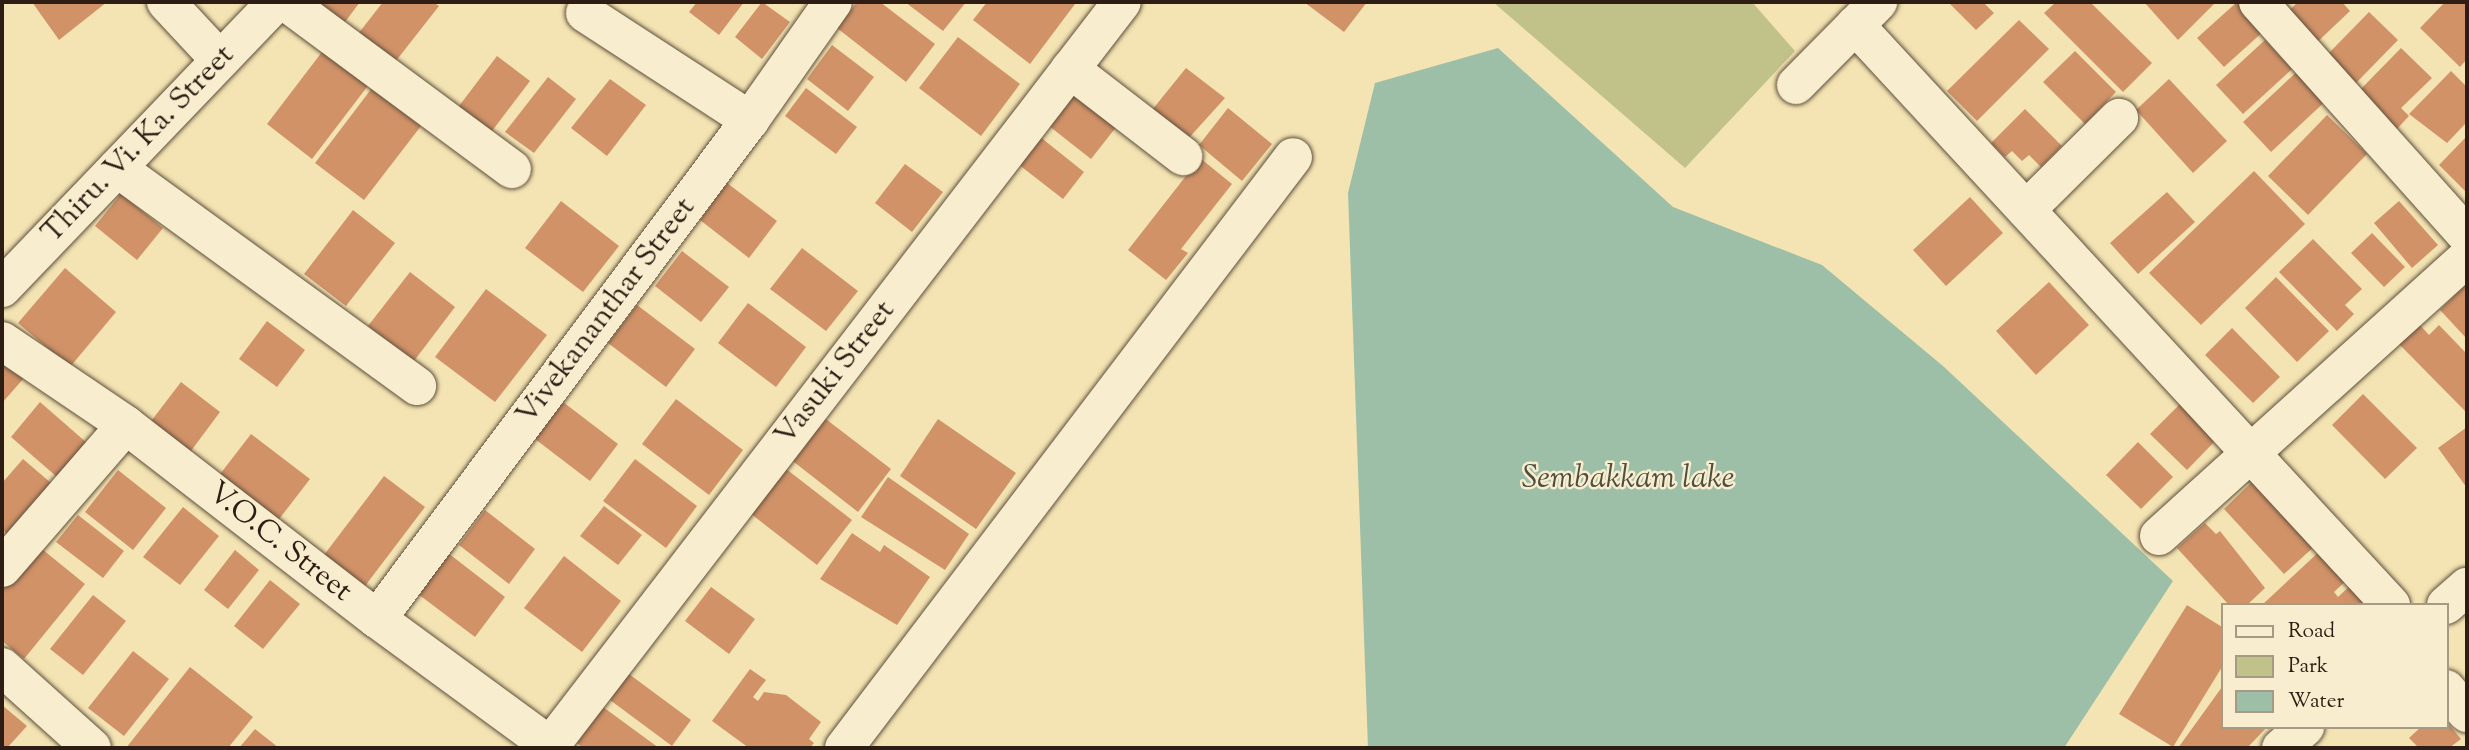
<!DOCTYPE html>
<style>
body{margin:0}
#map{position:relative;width:2469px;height:750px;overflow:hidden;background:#f4e4b3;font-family:"Sorts Mill Goudy",serif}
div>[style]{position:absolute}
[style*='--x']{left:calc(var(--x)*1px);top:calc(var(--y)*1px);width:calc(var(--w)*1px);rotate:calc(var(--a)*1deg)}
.green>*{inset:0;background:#c0c289}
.water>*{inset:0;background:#9dbfa8}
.building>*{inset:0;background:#d19268}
.roads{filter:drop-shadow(0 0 2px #5f4f3c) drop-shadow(0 0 2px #5f4f3c)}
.minor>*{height:38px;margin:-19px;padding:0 19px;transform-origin:19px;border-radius:19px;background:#f8edce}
span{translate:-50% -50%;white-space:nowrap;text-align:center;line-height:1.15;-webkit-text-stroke:5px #f8edce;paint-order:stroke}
.street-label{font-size:30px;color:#2d1d14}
.water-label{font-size:32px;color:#4f4e40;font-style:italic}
.frame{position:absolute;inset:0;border:4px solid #2d1d14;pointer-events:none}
.legend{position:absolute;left:2221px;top:603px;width:228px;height:126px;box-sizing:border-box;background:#f8edce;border:2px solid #a79a84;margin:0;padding:9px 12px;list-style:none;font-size:21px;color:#2d1d14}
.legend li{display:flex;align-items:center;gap:14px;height:35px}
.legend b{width:35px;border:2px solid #a79a84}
</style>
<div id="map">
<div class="green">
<div style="clip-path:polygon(1493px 2px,1752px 2px,1795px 51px,1685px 168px)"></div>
</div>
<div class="water">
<div style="clip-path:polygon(1498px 48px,1673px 207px,1822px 265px,1943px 366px,2173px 581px,2064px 748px,1368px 748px,1348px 193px,1375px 83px)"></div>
</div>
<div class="building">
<div style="clip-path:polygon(32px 2px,107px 2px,59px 40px)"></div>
<div style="clip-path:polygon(319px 2px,360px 2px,345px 22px)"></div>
<div style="clip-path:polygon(383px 2px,433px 2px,439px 6px,388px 71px,351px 43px)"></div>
<div style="clip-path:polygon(697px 2px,744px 2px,719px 35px,689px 12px)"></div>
<div style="clip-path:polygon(762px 2px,790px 22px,762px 59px,735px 37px)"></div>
<div style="clip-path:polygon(857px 2px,880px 2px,935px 44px,906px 82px,837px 28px)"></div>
<div style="clip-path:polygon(905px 2px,966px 2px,943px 31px)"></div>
<div style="clip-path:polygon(987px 2px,1073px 2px,1075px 4px,1030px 64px,973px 20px)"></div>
<div style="clip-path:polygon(1304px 2px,1367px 2px,1344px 32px)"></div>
<div style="clip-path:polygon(1948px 2px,1983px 2px,1994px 13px,1976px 30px)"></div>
<div style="clip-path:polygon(2056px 2px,2090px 2px,2152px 63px,2123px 92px,2044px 13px)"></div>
<div style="clip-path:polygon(2144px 2px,2216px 2px,2178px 40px)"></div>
<div style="clip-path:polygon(2237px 2px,2265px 30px,2224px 67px,2197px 38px)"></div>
<div style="clip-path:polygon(2298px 2px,2342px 2px,2350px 11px,2313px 46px,2284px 15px)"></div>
<div style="clip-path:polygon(2445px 2px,2467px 2px,2467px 59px,2460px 67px,2420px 28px)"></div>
<div style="clip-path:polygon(2369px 12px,2398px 40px,2356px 83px,2327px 55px)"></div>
<div style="clip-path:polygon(2019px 20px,2049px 49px,1977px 121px,1947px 91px)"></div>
<div style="clip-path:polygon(958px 37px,1020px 84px,981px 136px,919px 88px)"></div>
<div style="clip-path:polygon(2265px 40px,2292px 69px,2243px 114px,2216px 85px)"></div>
<div style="clip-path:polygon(832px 45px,874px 77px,848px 111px,807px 79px)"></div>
<div style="clip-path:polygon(325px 48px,370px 83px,312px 159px,267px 124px)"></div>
<div style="clip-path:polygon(2401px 48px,2432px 78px,2401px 108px,2409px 116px,2395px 131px,2356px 94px)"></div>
<div style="clip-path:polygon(2075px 51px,2116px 92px,2085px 124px,2043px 82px)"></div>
<div style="clip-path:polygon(497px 56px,530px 81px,489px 135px,456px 110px)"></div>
<div style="clip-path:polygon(2303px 66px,2330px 97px,2271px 152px,2243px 122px)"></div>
<div style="clip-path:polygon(1186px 68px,1225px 98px,1188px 139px,1152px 110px)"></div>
<div style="clip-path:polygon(2451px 71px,2467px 87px,2467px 122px,2447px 143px,2409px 114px)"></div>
<div style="clip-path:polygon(548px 77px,576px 99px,534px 153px,505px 132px)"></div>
<div style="clip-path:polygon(610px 79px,646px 105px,607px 156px,571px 128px)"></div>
<div style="clip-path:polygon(2169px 79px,2227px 141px,2193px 173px,2136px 110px)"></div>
<div style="clip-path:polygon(372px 88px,421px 126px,364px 200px,315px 163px)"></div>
<div style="clip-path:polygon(806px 88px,857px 127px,836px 154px,785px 116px)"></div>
<div style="clip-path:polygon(1070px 89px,1117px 126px,1091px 159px,1044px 122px)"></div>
<div style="clip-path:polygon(1228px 108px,1272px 144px,1242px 181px,1199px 145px)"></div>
<div style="clip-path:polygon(2025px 109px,2062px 146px,2041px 167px,2029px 155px,2022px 161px,2012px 151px,2005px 157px,1991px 143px)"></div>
<div style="clip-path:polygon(2327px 115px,2367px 154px,2308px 215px,2268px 176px)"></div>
<div style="clip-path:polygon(1039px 136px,1084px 172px,1063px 199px,1018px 164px)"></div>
<div style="clip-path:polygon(2467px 136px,2467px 193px,2439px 165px)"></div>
<div style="clip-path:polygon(1200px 158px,1232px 184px,1181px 249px,1188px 253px,1166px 280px,1128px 250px)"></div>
<div style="clip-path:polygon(905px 164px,943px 192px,912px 232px,875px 203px)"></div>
<div style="clip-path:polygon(2254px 171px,2305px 224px,2201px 325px,2149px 273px)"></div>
<div style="clip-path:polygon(727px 183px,777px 221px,749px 258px,700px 220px)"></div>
<div style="clip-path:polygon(2167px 192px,2195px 222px,2138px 274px,2110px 243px)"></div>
<div style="clip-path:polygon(121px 194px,163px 228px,137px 260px,95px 226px)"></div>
<div style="clip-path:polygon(1970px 197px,2003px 233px,1946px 286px,1913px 250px)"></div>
<div style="clip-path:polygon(561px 201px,619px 246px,583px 292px,525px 248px)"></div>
<div style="clip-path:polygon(2399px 201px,2438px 245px,2412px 268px,2374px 223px)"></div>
<div style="clip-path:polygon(353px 210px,395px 243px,346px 306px,304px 274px)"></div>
<div style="clip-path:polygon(2372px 233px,2405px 267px,2384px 287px,2351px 253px)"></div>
<div style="clip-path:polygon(2313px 239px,2362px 289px,2345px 305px,2354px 314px,2337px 331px,2279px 272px)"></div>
<div style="clip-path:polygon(802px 248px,858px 291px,826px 331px,770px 289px)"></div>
<div style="clip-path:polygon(682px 251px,729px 287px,701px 322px,655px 286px)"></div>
<div style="clip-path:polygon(65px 268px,116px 312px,70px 367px,18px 323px)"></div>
<div style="clip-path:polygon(410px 272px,455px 307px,414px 361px,368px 326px)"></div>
<div style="clip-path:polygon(2276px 277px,2329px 331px,2297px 362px,2245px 308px)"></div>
<div style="clip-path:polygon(2049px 282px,2089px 325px,2036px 375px,1996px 331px)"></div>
<div style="clip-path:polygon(2467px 283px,2467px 339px,2440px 310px)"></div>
<div style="clip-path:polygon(486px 289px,547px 335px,495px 402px,435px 357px)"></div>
<div style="clip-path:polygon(748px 303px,806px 347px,776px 387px,718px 343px)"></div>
<div style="clip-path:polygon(637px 305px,695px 349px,666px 387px,608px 343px)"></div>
<div style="clip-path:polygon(267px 321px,305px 350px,277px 387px,239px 359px)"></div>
<div style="clip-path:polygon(2419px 324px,2429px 335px,2439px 325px,2467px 354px,2465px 411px,2399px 344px)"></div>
<div style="clip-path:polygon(2232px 328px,2280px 377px,2253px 403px,2205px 355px)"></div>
<div style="clip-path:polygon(2px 359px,24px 378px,2px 403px)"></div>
<div style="clip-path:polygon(181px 382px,220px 412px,182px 463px,142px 433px)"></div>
<div style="clip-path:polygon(2363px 394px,2417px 448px,2385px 479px,2332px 425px)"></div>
<div style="clip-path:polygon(676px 399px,743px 450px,709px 495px,642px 444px)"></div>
<div style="clip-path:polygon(40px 402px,87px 443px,57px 477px,11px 437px)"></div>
<div style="clip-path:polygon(563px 402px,618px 444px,590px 481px,535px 439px)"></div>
<div style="clip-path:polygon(2181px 403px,2217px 439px,2187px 470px,2150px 434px)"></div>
<div style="clip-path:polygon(818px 413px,891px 469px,858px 512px,785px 455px)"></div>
<div style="clip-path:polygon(938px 419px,1016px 473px,976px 529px,900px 476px)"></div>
<div style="clip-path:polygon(2467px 427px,2467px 488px,2438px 448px)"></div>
<div style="clip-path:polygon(251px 434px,310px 479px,273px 527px,214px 482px)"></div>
<div style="clip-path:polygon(2138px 442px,2173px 477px,2141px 509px,2106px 475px)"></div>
<div style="clip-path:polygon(23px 459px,51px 483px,7px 534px,2px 529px,2px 483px)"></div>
<div style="clip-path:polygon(635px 459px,697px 506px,666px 548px,603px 501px)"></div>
<div style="clip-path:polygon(781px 465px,852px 520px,817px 565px,746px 510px)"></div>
<div style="clip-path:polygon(118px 470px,166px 508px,133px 550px,85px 512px)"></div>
<div style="clip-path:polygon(384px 476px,425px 507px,362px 590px,321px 559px)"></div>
<div style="clip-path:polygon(888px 477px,969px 534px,945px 570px,861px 517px)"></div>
<div style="clip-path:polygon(2256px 478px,2317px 544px,2284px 574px,2224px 509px)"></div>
<div style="clip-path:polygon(604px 506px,642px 535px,618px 565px,580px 536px)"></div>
<div style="clip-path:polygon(183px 507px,219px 536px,180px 585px,143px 557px)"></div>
<div style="clip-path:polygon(485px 510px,535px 549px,509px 584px,459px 545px)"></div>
<div style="clip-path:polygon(78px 515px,124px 551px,103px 578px,56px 542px)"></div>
<div style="clip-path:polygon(2205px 523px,2216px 534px,2220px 531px,2265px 588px,2247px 605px,2229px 605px,2177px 548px)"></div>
<div style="clip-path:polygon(852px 533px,880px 552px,884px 545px,930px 577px,897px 625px,820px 579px)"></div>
<div style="clip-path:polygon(37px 545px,85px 584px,24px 659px,2px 641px,2px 589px)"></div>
<div style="clip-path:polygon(2322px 549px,2349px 578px,2334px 592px,2338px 597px,2353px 583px,2368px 605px,2262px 605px)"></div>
<div style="clip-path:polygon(235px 550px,259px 570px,228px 609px,204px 590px)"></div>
<div style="clip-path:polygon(448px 553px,505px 597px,475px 637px,418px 594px)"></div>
<div style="clip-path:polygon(564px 556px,621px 601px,582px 652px,524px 608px)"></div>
<div style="clip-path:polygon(270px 580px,300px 604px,263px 649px,234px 626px)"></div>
<div style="clip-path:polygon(711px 587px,755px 619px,729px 654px,685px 621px)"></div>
<div style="clip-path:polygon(93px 595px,126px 621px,83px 675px,50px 649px)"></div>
<div style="clip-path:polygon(2187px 605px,2222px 627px,2222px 667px,2173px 747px,2119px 714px)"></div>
<div style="clip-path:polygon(133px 651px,169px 679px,124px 736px,88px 708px)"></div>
<div style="clip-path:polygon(190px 667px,253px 717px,228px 748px,126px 748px)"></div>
<div style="clip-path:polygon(750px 669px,766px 680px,753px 697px,758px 701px,764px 692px,786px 695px,821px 722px,809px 739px,814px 743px,810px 748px,749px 748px,712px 721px)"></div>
<div style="clip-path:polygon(629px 674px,691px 720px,672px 746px,610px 700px)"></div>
<div style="clip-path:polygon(2222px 687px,2222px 727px,2267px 727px,2247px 748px,2178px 748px)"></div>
<div style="clip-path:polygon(2px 705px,27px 726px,7px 748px,2px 748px)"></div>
<div style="clip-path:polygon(603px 707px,659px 748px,583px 748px,577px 743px)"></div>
<div style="clip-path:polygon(2446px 721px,2461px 739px,2449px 748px,2419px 748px,2409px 738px,2421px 727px,2446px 727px)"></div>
<div style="clip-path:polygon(255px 729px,279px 748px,239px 748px)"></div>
</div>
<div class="roads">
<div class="minor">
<div style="--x:166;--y:2;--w:79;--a:47"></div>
<div style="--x:286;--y:2;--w:281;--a:36.5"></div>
<div style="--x:2258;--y:2;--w:314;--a:48.2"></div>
<div style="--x:585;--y:13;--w:197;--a:33"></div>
<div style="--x:1855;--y:25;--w:790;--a:47.26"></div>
<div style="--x:1070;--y:69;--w:143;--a:37.6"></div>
<div style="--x:1796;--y:85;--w:117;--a:-45.3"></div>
<div style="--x:117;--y:168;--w:371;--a:36"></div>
<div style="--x:2026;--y:210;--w:131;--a:-44.7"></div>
<div style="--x:2;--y:288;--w:396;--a:-46.2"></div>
<div style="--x:2;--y:341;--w:150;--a:34.1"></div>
<div style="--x:126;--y:425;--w:317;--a:37.7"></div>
<div style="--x:377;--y:619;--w:218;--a:36.2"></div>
<div style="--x:2159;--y:536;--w:415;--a:-42.1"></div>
<div style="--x:2;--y:568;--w:189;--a:-49.1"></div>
<div style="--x:2446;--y:605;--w:28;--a:-41"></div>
<div style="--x:377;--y:619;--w:623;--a:-53.22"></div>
<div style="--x:750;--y:120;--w:144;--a:-54.9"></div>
<div style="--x:2;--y:667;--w:121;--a:42"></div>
<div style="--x:2446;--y:689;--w:32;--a:49"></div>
<div style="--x:550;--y:746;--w:938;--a:-52.45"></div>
<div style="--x:844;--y:748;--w:742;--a:-52.77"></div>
<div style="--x:2281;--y:748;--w:32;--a:-41"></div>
</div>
</div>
<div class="street-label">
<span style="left:139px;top:145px;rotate:-46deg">Thiru. Vi. Ka. Street</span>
<span style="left:607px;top:312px;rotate:-53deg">Vivekananthar Street</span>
<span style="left:836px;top:374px;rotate:-52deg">Vasuki Street</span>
<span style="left:279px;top:543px;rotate:38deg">V.O.C. Street</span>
</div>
<div class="water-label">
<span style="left:1628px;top:479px">Sembakkam lake</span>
</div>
<div class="frame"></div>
<ul class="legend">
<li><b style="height:9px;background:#f8edce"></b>Road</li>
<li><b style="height:19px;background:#c0c289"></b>Park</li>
<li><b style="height:19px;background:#9dbfa8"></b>Water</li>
</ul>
</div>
